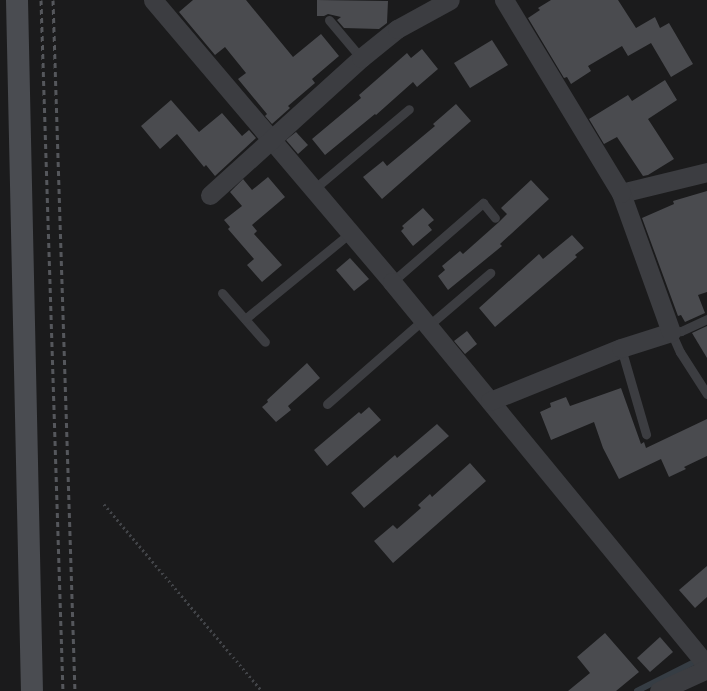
<!DOCTYPE html>
<style>
body{margin:0}
#map{position:relative;width:707px;height:691px;overflow:hidden;background:#1b1b1c;font-family:Signika,sans-serif}
div>[style]{position:absolute}
[style*='--x']{left:calc(var(--x)*1px);top:calc(var(--y)*1px);width:calc(var(--w)*1px);rotate:calc(var(--a)*1deg)}
.stream>*{height:6px;margin:-3px;padding:0 3px;transform-origin:3px;border-radius:3px;background:#363d44}
.building>*{inset:0;background:#4a4b4f}
.path>*{height:2.5px;margin-top:-1.25px;transform-origin:0;background:repeating-linear-gradient(90deg,#424448 0 2px,transparent 0 5px)}
.lane>*{height:9px;margin:-4.5px;padding:0 4.5px;transform-origin:4.5px;border-radius:4.5px;background:#3c3d41}
.street>*{height:19px;margin:-9.5px;padding:0 9.5px;transform-origin:9.5px;border-radius:9.5px;background:#3c3d41}
.secondary>*{height:22px;margin:-11px;padding:0 11px;transform-origin:11px;border-radius:11px;background:#4a4c51}
.rail>*{height:3px;margin-top:-1.5px;transform-origin:0;background:repeating-linear-gradient(90deg,#55575c 0 5px,transparent 0 9px)}
span{translate:-50% -50%;white-space:nowrap;text-align:center;line-height:1.15;-webkit-text-stroke:3px #161618;paint-order:stroke}
</style>
<div id="map">
<div class="stream">
<div style="--x:637;--y:691;--w:71;--a:-26.9"></div>
</div>
<div class="building">
<div style="clip-path:polygon(193px 0,246px 0,293px 57px,321px 34px,339px 56px,312px 79px,315px 83px,288px 106px,290px 108px,272px 124px,265px 116px,267px 114px,238px 79px,246px 73px,225px 47px,215px 55px,179px 12px)"></div>
<div style="clip-path:polygon(317px 0,388px 1px,387px 23px,379px 29px,344px 28px,337px 20px,341px 17px,328px 14px,324px 16px,317px 16px)"></div>
<div style="clip-path:polygon(551px 0,618px 0,636px 28px,655px 17px,660px 28px,669px 23px,693px 64px,671px 77px,651px 43px,628px 56px,622px 46px,588px 66px,591px 71px,571px 84px,567px 77px,564px 78px,528px 18px,540px 10px,538px 8px)"></div>
<div style="clip-path:polygon(492px 40px,508px 65px,470px 88px,454px 63px)"></div>
<div style="clip-path:polygon(422px 49px,438px 69px,417px 87px,413px 82px,376px 115px,375px 114px,325px 155px,312px 139px,361px 98px,359px 95px,407px 53px,411px 58px)"></div>
<div style="clip-path:polygon(665px 80px,677px 100px,648px 119px,674px 159px,648px 175px,643px 176px,617px 137px,604px 144px,589px 119px,628px 95px,632px 101px)"></div>
<div style="clip-path:polygon(171px 100px,199px 132px,222px 113px,242px 136px,249px 130px,256px 138px,215px 176px,206px 165px,204px 167px,177px 134px,160px 149px,141px 126px)"></div>
<div style="clip-path:polygon(456px 104px,471px 121px,382px 199px,363px 177px,383px 161px,387px 166px,435px 126px,433px 124px)"></div>
<div style="clip-path:polygon(296px 132px,308px 145px,298px 154px,286px 140px)"></div>
<div style="clip-path:polygon(268px 177px,285px 197px,252px 225px,257px 231px,254px 234px,282px 265px,262px 282px,247px 265px,254px 259px,228px 229px,230px 227px,224px 220px,242px 206px,230px 192px,243px 179px,252px 190px)"></div>
<div style="clip-path:polygon(531px 180px,549px 199px,500px 244px,502px 246px,448px 290px,438px 276px,445px 270px,442px 266px,460px 251px,463px 254px,499px 222px,507px 214px,501px 208px)"></div>
<div style="clip-path:polygon(707px 191px,707px 292px,698px 295px,705px 313px,685px 322px,681px 315px,678px 316px,642px 218px,674px 204px,673px 201px)"></div>
<div style="clip-path:polygon(423px 208px,434px 220px,428px 225px,432px 230px,413px 246px,401px 231px,404px 228px,402px 226px)"></div>
<div style="clip-path:polygon(572px 235px,584px 248px,575px 255px,577px 257px,495px 327px,479px 308px,539px 254px,543px 259px)"></div>
<div style="clip-path:polygon(350px 258px,369px 279px,354px 291px,336px 270px)"></div>
<div style="clip-path:polygon(707px 326px,707px 358px,692px 333px)"></div>
<div style="clip-path:polygon(467px 331px,477px 344px,465px 354px,454px 341px)"></div>
<div style="clip-path:polygon(307px 363px,320px 378px,288px 406px,291px 410px,276px 422px,262px 407px,268px 402px,267px 400px)"></div>
<div style="clip-path:polygon(621px 388px,641px 444px,644px 442px,646px 448px,707px 419px,707px 456px,684px 467px,686px 469px,669px 477px,661px 459px,619px 479px,603px 448px,594px 422px,551px 440px,540px 412px,551px 407px,550px 403px,566px 397px,570px 406px)"></div>
<div style="clip-path:polygon(369px 407px,381px 420px,327px 466px,314px 450px,359px 412px,361px 414px)"></div>
<div style="clip-path:polygon(437px 424px,449px 436px,364px 508px,351px 493px,395px 455px,397px 458px)"></div>
<div style="clip-path:polygon(470px 463px,486px 481px,393px 563px,374px 541px,393px 525px,397px 529px,421px 508px,418px 505px,430px 494px,432px 497px)"></div>
<div style="clip-path:polygon(707px 566px,707px 597px,695px 608px,679px 590px)"></div>
<div style="clip-path:polygon(605px 633px,639px 672px,616px 691px,568px 691px,590px 673px,577px 657px)"></div>
<div style="clip-path:polygon(660px 637px,673px 652px,650px 672px,637px 658px)"></div>
</div>
<div class="path">
<div style="--x:104;--y:504;--w:245;--a:49.8"></div>
</div>
<div class="lane">
<div style="--x:329;--y:20;--w:50;--a:49.9"></div>
<div style="--x:314;--y:189;--w:124;--a:-40.1"></div>
<div style="--x:392;--y:282;--w:121;--a:-41"></div>
<div style="--x:483;--y:203;--w:19;--a:51"></div>
<div style="--x:222;--y:293;--w:65;--a:48.7"></div>
<div style="--x:245;--y:319;--w:136;--a:-39.3"></div>
<div style="--x:707;--y:319;--w:29;--a:155"></div>
<div style="--x:681;--y:331;--w:10;--a:174"></div>
<div style="--x:671;--y:332;--w:22;--a:66"></div>
<div style="--x:680;--y:352;--w:50;--a:57.3"></div>
<div style="--x:428;--y:326;--w:82;--a:-40.5"></div>
<div style="--x:621;--y:348;--w:90;--a:73.8"></div>
<div style="--x:327;--y:404;--w:128;--a:-41.2"></div>
</div>
<div class="street">
<div style="--x:153;--y:0;--w:370;--a:49.7"></div>
<div style="--x:392;--y:282;--w:496;--a:50.6"></div>
<div style="--x:621;--y:193;--w:89;--a:-13.7"></div>
<div style="--x:210;--y:195;--w:204;--a:-42.2"></div>
<div style="--x:361;--y:58;--w:46;--a:-38.9"></div>
<div style="--x:397;--y:29;--w:60;--a:-28.7"></div>
<div style="--x:490;--y:401;--w:141;--a:-22"></div>
<div style="--x:621;--y:348;--w:52;--a:-17.7"></div>
<div style="--x:671;--y:332;--w:148;--a:-109.8"></div>
<div style="--x:621;--y:193;--w:226;--a:-121.2"></div>
<div style="--x:659;--y:691;--w:53;--a:-24.6"></div>
</div>
<div class="secondary">
<div style="--x:17;--y:0;--w:691;--a:88.76"></div>
</div>
<div class="rail">
<div style="--x:41;--y:0;--w:691;--a:88.18"></div>
<div style="--x:53;--y:0;--w:691;--a:88.18"></div>
</div>
</div>
